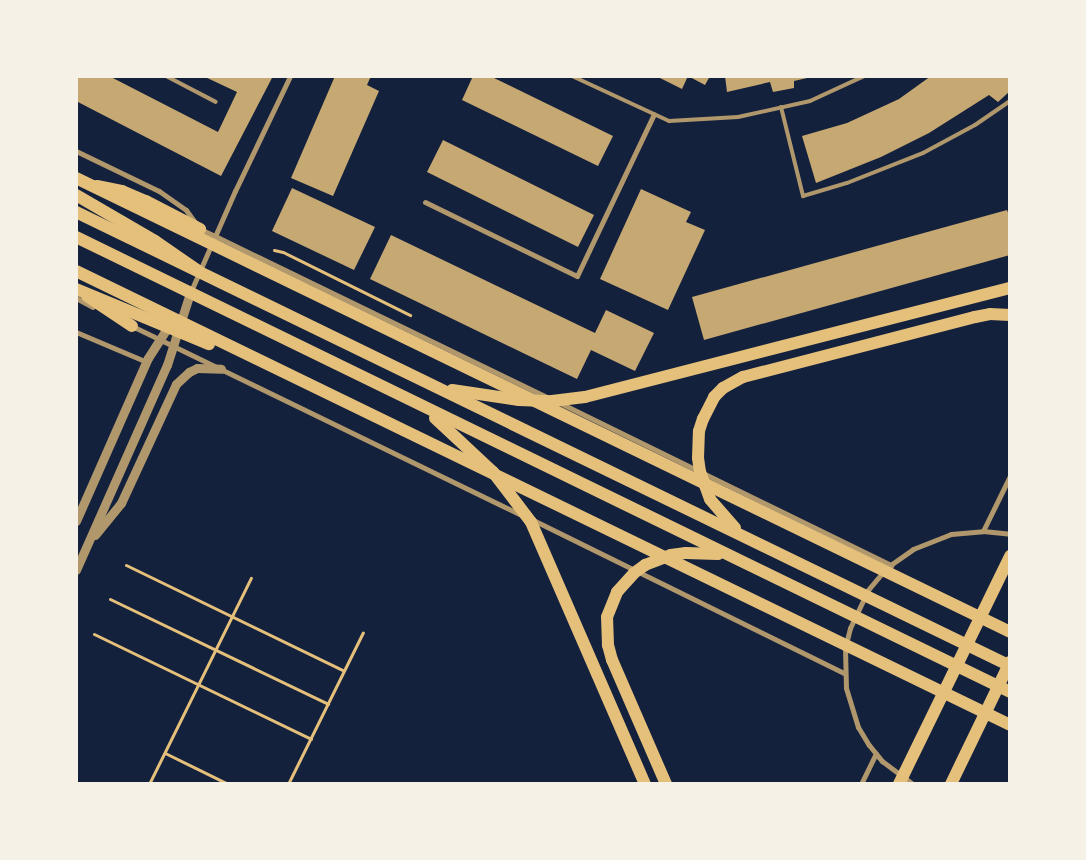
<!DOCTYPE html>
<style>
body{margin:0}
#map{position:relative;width:1086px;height:860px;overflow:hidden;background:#14213d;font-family:"Sofia Sans Condensed",sans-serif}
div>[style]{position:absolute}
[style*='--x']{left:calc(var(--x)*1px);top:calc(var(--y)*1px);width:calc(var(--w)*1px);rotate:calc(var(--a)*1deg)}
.building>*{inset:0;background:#c6a872}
.path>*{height:3px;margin:-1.5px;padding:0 1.5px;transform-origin:1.5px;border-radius:1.5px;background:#e5c07b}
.service>*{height:4px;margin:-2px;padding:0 2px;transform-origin:2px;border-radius:2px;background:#b1986c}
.minor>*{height:5px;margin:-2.5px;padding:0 2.5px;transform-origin:2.5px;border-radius:2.5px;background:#b1986c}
.tertiary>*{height:9px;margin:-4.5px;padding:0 4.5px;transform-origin:4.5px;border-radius:4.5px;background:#b1986c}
.primary>*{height:12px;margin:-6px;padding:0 6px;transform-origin:6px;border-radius:6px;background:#e5c07b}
.trunk>*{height:12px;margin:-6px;padding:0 6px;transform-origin:6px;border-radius:6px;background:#e5c07b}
span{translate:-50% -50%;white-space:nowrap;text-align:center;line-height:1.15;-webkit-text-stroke:4.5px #f6f1e7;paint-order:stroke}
.frame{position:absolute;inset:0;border:78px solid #f6f1e7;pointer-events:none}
</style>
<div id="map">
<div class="building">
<div style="clip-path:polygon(76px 76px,109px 76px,218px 132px,237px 92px,203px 76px,273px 76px,221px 176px,76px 101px)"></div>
<div style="clip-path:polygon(335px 76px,371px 76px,367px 85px,379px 91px,333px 196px,291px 178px)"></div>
<div style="clip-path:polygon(473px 76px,490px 76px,613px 136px,598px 166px,462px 100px)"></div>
<div style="clip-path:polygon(656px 76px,710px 76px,705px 85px,688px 76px,682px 89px)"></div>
<div style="clip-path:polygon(725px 76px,816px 76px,794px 81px,794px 88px,773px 92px,770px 82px,727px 92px)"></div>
<div style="clip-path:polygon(931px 76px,1010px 76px,1010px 91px,998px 102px,989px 95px,929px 133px,881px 157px,816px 183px,802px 136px,847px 123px,899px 99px)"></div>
<div style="clip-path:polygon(443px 140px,594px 215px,578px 247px,427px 172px)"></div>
<div style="clip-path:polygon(292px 188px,375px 227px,354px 270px,272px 231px)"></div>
<div style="clip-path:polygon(641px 189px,691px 212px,686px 222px,705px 230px,668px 310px,600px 279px)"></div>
<div style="clip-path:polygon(1007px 210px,1010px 218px,1010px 255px,704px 340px,692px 297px)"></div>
<div style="clip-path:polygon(391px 235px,595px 333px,606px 310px,654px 333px,635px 371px,591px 350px,577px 379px,370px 279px)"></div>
</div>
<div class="path">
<div style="--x:274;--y:250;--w:9;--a:13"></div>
<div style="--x:283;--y:252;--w:142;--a:26.4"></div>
<div style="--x:126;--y:565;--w:242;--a:25.9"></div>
<div style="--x:110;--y:599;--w:242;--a:25.7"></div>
<div style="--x:94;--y:634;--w:241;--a:25.8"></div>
<div style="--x:165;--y:753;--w:70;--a:26.2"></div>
<div style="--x:149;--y:784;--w:230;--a:-63.7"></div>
<div style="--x:288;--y:784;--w:169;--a:-63.7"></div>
</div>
<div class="service">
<div style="--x:166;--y:76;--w:56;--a:27.5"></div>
<div style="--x:572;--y:76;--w:107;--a:24.9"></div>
<div style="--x:669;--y:121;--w:69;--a:-3.3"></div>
<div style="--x:738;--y:117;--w:74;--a:-12.5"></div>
<div style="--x:810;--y:101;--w:60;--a:-24.8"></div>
<div style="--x:781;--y:107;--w:92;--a:76.1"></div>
<div style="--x:803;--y:196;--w:46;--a:-16.5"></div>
<div style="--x:847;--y:183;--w:82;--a:-21.5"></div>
<div style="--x:923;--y:153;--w:59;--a:-28.3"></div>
<div style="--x:975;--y:125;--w:42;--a:-34.4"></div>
</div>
<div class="minor">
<div style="--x:76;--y:151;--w:92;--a:25.7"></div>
<div style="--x:159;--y:191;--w:33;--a:35"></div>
<div style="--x:186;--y:210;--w:24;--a:54"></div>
<div style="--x:200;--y:229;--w:17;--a:25"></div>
<div style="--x:215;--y:236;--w:367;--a:25.9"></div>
<div style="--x:425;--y:202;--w:169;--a:26"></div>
<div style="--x:577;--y:276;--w:179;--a:-64.6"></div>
<div style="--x:191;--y:291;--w:109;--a:-66.3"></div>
<div style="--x:235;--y:191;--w:127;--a:-64.4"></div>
<div style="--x:76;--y:298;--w:19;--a:28"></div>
<div style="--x:132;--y:326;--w:431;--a:25.9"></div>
<div style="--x:76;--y:332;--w:77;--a:22.9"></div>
<div style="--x:560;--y:403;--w:369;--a:26.1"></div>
<div style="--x:533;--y:520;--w:347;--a:26.2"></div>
<div style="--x:983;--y:531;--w:61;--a:-63.9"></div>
<div style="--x:889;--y:566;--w:29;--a:-35"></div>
<div style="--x:913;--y:549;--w:41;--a:-21.5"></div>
<div style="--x:951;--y:534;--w:32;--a:-5"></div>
<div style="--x:983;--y:531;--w:27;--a:6"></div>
<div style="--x:883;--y:572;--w:23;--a:130"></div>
<div style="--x:868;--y:590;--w:42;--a:115.3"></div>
<div style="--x:850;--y:628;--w:21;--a:104"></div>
<div style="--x:845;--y:648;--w:40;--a:88.6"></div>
<div style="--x:846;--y:688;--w:41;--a:72.9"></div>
<div style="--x:858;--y:727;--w:21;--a:59"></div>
<div style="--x:869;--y:745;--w:21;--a:51"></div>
<div style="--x:882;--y:761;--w:38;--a:37"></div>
<div style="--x:861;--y:784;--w:34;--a:-64"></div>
</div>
<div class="tertiary">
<div style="--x:76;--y:521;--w:178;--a:-66.2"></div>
<div style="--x:148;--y:358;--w:43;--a:-57.4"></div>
<div style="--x:95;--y:535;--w:41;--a:-50.9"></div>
<div style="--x:121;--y:503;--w:131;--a:-65.2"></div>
<div style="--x:176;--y:384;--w:18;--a:-43"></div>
<div style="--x:189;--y:372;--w:9;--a:-27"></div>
<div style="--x:197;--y:368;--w:24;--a:2"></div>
<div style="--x:76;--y:570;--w:224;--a:-66.1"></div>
<div style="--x:167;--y:365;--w:76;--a:-72.3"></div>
</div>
<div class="primary">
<div style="--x:97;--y:186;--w:25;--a:11"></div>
<div style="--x:122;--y:191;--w:26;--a:23"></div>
<div style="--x:146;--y:201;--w:61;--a:27.4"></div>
<div style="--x:76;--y:212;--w:1038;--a:25.92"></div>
<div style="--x:76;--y:237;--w:1039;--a:25.97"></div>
<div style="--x:87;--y:296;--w:54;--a:33.7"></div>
<div style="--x:452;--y:390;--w:68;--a:8.5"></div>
<div style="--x:519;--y:400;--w:33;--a:2"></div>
<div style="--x:552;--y:401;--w:33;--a:-7"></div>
<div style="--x:585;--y:397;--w:439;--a:-14.4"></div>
<div style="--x:435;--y:418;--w:79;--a:43"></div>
<div style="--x:493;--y:472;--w:63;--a:52.8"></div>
<div style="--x:531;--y:522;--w:286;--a:66.5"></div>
<div style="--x:735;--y:528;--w:38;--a:-131"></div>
<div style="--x:710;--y:499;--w:29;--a:-110"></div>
<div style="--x:700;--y:472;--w:14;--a:-98"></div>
<div style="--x:698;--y:458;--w:27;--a:-88"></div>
<div style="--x:699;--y:431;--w:13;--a:-72"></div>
<div style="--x:703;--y:419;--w:25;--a:-63"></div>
<div style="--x:714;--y:397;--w:13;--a:-45"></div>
<div style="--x:723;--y:388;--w:23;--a:-29"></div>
<div style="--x:743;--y:377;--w:240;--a:-14.5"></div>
<div style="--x:975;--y:317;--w:15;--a:-11"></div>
<div style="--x:990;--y:314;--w:20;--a:3"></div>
<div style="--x:666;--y:784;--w:135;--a:-113.5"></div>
<div style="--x:612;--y:660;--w:16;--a:-105"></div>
<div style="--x:608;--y:645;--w:28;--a:-92"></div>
<div style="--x:607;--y:617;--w:27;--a:-68"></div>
<div style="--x:617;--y:592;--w:25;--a:-48"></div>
<div style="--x:634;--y:573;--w:14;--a:-36"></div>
<div style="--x:645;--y:565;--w:28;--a:-21"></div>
<div style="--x:671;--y:555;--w:15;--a:-8"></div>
<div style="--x:686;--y:553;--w:32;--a:2"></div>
<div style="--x:899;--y:784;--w:254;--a:-64"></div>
<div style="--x:951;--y:784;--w:136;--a:-64.2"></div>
</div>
<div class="trunk">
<div style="--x:76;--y:178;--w:1038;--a:25.92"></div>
<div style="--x:76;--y:195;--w:91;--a:30.2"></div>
<div style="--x:155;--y:241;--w:55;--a:34.6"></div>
<div style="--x:76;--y:271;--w:1038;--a:25.92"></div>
<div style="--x:76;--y:289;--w:144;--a:22.5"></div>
</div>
<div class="frame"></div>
</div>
